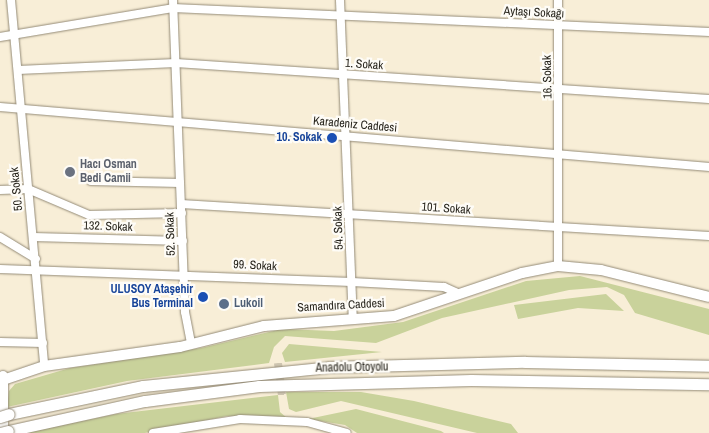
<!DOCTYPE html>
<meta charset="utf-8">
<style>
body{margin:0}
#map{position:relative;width:709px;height:433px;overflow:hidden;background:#f8eed7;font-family:"Archivo Narrow",sans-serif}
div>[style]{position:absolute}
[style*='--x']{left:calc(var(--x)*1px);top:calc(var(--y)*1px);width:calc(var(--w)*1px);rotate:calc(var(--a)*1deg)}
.green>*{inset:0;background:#c9d29b}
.minor-tunnel>*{height:8px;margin-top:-4px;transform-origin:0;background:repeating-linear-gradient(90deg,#cfc6b2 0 8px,transparent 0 12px)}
.roads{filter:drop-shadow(0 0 1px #948b77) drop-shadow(0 0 1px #948b77)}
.minor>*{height:8px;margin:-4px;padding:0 4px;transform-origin:4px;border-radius:4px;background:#fff}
.major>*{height:10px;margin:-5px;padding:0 5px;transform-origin:5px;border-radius:5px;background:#fff}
.highway>*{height:11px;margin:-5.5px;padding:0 5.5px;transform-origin:5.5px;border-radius:5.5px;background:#fff}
.bridges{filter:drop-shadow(0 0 1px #948b77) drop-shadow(0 0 1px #948b77)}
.highway-bridge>*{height:11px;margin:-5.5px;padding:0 5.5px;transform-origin:5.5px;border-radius:5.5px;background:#fff}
.dots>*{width:14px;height:14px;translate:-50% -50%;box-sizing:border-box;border:2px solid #fefcf7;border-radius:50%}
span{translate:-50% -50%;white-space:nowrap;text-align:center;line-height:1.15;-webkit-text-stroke:4.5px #fefcf7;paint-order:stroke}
.street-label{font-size:12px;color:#29261e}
.transit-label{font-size:12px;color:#164399;font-weight:700}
.right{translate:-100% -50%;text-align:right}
.worship-label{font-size:12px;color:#5b616d;font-weight:700}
.left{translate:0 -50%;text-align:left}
.service-label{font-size:12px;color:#4e5e75;font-weight:700}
</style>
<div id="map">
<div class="green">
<div style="clip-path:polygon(580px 276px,709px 309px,709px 335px,635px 313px,624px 295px,607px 287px,569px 290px,442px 318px,376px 343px,285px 336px,274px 347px,269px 363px,127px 381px,7px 407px,9px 391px,15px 384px,70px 368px,201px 348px,282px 329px,334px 331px,403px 322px,526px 281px)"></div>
<div style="clip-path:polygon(606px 294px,624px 311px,578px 308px,518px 319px,514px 305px)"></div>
<div style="clip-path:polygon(289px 344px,382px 352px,285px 362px,282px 353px)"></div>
<div style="clip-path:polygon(286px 392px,361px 392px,414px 401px,511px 424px,518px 433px,477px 433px,341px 401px,296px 412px,289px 409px)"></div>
<div style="clip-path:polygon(278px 395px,280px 412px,288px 419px,227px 416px,145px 433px,24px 433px,116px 414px)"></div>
<div style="clip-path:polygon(356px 409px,441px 431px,444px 433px,357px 433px,345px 425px,308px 419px)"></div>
</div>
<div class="minor-tunnel">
<div style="--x:278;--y:363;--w:33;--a:83"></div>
</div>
<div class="roads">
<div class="minor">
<div style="--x:11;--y:0;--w:367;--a:84.8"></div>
<div style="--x:173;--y:0;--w:312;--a:87.8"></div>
<div style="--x:185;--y:312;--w:33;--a:79"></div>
<div style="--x:340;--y:0;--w:320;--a:87.7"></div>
<div style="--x:0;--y:37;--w:175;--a:-9.5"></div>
<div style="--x:173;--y:8;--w:537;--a:2.56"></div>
<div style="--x:18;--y:70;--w:158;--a:-2.5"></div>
<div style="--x:176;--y:63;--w:534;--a:3.86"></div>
<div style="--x:0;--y:107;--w:712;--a:4.84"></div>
<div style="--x:91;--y:181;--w:89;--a:1.3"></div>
<div style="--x:0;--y:190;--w:28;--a:-2"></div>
<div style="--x:28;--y:189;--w:66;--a:23.1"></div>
<div style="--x:89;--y:215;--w:93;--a:-1.2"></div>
<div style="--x:181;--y:204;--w:529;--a:3.47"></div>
<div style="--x:0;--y:237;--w:42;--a:31.4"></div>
<div style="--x:33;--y:237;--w:150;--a:1.5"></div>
<div style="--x:558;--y:266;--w:266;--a:-90"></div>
<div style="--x:0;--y:269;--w:352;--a:2.1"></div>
<div style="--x:352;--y:282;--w:92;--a:3.1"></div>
<div style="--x:444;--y:287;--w:17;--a:24"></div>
<div style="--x:0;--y:342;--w:43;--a:1.3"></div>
<div style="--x:153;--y:433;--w:88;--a:-9.1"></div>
<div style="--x:240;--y:419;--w:67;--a:2.6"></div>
<div style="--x:307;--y:422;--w:41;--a:15.4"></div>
</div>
<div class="major">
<div style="--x:0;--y:381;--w:46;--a:-18.8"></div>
<div style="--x:44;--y:366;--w:137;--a:-8"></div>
<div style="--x:180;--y:347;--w:87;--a:-14"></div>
<div style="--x:264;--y:326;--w:130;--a:-4.4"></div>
<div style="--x:394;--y:316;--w:135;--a:-18.6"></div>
<div style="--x:522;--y:273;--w:37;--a:-11"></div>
<div style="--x:558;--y:266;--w:43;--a:5.3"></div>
<div style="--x:601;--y:270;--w:111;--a:14"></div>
<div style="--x:3;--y:433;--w:57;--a:-90"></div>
</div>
<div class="highway">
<div style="--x:9;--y:414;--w:137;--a:-11.8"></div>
<div style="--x:143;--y:386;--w:187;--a:-5.8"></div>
<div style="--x:329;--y:367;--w:196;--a:-1.5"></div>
<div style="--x:525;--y:362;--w:184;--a:1.2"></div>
<div style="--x:8;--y:431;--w:140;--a:-12.4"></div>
<div style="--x:145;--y:401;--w:115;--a:-7.5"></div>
<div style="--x:259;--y:386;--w:212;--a:-1.6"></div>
<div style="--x:471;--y:380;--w:238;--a:1"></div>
</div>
</div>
<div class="bridges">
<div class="highway-bridge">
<div style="--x:0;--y:417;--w:9;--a:-18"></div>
<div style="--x:0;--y:433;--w:8;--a:-14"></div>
</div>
</div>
<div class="dots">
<div style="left:332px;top:138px;background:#1a4fb4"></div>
<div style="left:70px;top:172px;background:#6b7280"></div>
<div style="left:203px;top:297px;background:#1a4fb4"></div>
<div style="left:224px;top:304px;background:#5c6f8a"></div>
</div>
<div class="street-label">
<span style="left:534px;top:13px;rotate:3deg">Aytaşı Sokağı</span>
<span style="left:364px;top:65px;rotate:4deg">1. Sokak</span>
<span style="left:548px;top:77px;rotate:-91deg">16. Sokak</span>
<span style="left:355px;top:125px;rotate:5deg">Karadeniz Caddesi</span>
<span style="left:17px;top:189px;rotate:-96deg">50. Sokak</span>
<span style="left:446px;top:209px;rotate:4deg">101. Sokak</span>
<span style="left:108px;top:227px;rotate:2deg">132. Sokak</span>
<span style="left:339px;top:228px;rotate:-92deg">54. Sokak</span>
<span style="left:171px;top:234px;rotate:-92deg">52. Sokak</span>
<span style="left:255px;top:266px;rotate:3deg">99. Sokak</span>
<span style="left:341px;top:306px;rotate:-3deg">Samandıra Caddesi</span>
<span style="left:352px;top:368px;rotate:-1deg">Anadolu Otoyolu</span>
</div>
<div class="transit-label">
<span class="right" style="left:322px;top:138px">10. Sokak</span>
<span class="right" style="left:193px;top:297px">ULUSOY Ataşehir<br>Bus Terminal</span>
</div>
<div class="worship-label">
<span class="left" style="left:80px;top:172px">Hacı Osman<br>Bedi Camii</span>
</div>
<div class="service-label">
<span class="left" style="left:234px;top:304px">Lukoil</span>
</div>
</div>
